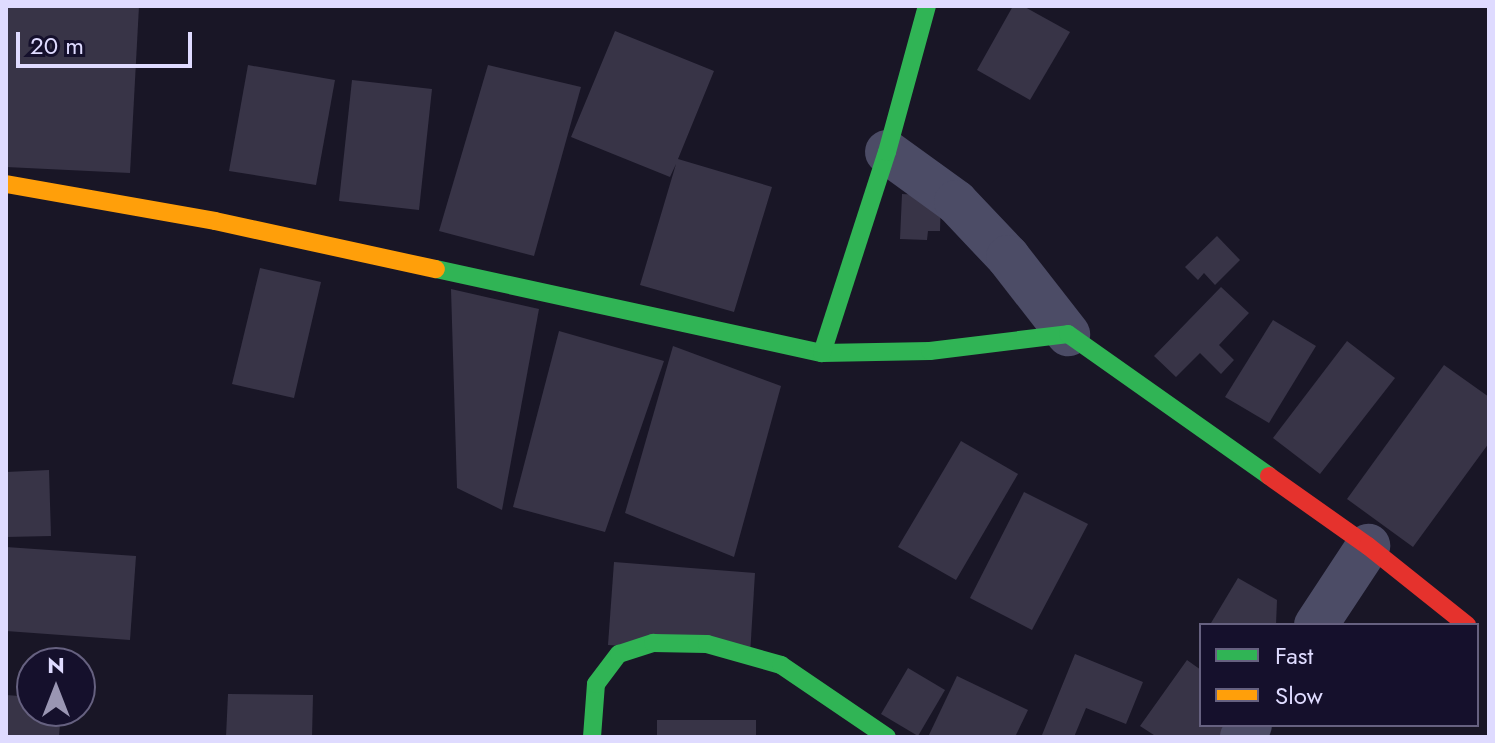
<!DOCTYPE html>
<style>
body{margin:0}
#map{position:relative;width:1495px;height:743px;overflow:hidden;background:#191626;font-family:Jost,sans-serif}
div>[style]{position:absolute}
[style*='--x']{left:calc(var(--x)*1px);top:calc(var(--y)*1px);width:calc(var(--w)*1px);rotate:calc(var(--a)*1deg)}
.building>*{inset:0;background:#383447}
.street>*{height:44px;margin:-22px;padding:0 22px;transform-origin:22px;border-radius:22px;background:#4c4c66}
.fast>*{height:18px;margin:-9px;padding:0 9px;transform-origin:9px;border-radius:9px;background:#30b455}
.slow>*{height:18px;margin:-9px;padding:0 9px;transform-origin:9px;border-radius:9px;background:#ff9f0a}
.jam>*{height:18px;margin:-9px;padding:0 9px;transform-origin:9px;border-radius:9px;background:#e5322d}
span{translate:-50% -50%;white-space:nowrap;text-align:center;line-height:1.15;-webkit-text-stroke:8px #15102c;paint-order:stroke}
.frame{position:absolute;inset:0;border:8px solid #dfdbff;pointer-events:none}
.legend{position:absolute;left:1199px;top:623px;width:280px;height:104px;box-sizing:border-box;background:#15102c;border:2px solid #666180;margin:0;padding:10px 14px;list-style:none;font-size:24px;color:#dfdbff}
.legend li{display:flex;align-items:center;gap:16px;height:40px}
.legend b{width:40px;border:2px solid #666180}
.north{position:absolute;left:16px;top:647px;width:80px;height:80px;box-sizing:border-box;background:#15102c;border:2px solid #666180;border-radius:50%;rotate:0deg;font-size:22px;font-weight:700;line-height:32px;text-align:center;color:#dfdbff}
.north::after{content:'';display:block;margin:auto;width:28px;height:36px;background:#9a96b3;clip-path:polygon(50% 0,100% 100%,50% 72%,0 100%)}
.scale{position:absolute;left:16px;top:32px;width:176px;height:36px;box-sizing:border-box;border:4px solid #dfdbff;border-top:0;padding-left:10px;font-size:24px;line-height:28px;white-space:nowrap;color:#dfdbff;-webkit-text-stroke:6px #15102c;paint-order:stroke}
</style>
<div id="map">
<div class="building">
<div style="clip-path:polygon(6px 6px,139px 6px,130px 173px,6px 167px)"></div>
<div style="clip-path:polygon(1013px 6px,1023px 6px,1070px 32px,1030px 100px,977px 70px)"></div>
<div style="clip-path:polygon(615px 31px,714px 71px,678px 159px,772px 187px,734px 312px,640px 285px,676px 164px,670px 177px,571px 137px)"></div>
<div style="clip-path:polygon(248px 65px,335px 80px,316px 185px,229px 171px)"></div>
<div style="clip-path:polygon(488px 65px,581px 87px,534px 256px,439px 231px)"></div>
<div style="clip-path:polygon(352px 80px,432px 89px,419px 210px,339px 201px)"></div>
<div style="clip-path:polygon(902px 194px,941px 196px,940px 231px,928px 231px,927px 240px,900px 239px)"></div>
<div style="clip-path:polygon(1217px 236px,1240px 260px,1215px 285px,1204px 273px,1198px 280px,1185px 267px)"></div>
<div style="clip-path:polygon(260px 268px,321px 282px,294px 398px,232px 384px)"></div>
<div style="clip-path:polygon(1221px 287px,1249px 313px,1219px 345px,1234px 360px,1221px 374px,1200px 353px,1176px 377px,1154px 356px)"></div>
<div style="clip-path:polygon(451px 289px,539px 309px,502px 510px,457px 488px)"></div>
<div style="clip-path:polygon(1273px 320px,1316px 346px,1269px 423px,1225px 397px)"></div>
<div style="clip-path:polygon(559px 331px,664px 361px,605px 532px,513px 507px)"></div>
<div style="clip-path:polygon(1347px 341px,1395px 378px,1320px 474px,1273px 438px)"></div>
<div style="clip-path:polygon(673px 346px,781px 386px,734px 557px,625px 513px)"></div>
<div style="clip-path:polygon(1444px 365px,1489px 397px,1489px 443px,1413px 547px,1347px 499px)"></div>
<div style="clip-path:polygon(961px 441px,1018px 474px,956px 580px,898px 547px)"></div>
<div style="clip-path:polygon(49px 470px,51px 536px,6px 537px,6px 472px)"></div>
<div style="clip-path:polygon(1024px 492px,1088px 524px,1032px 630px,970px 598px)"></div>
<div style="clip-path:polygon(6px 547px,136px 556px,130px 640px,6px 631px)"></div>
<div style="clip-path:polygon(614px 562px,755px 573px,750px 655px,608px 645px)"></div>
<div style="clip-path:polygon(1238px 578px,1277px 600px,1276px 625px,1211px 623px)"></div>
<div style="clip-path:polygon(1075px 654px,1143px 682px,1126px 724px,1086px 708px,1074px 737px,1047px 737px,1042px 735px)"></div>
<div style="clip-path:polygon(1187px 660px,1201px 670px,1201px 725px,1240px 725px,1232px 737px,1157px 737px,1140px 726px)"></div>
<div style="clip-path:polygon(908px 668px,945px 690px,918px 736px,881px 714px)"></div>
<div style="clip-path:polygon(957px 676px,1028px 710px,1015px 737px,928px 737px)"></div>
<div style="clip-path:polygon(228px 694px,313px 695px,312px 737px,226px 737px)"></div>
<div style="clip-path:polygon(6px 695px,32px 697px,32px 711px,61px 711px,59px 737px,6px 737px)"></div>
<div style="clip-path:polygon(657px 720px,756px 720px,756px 737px,657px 737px)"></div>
</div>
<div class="street">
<div style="--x:887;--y:152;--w:85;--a:35.9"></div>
<div style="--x:956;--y:202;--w:76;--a:46.6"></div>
<div style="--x:1008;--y:257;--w:98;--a:52.1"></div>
<div style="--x:1316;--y:625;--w:95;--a:-56.6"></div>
<div style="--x:1242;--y:737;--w:14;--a:-56"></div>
</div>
<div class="fast">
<div style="--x:436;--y:269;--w:395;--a:12.3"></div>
<div style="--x:822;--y:353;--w:108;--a:-1.1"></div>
<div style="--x:930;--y:351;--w:139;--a:-7"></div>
<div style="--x:1068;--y:334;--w:246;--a:35.2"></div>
<div style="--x:822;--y:353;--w:211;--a:-72.1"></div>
<div style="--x:887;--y:152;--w:151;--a:-74.7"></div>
<div style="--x:592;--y:737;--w:53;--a:-85.7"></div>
<div style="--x:596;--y:684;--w:38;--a:-53"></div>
<div style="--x:619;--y:654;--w:36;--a:-18"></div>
<div style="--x:653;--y:643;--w:54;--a:1.1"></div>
<div style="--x:707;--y:644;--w:77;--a:15.8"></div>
<div style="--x:781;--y:665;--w:128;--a:34.2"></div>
</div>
<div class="slow">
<div style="--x:6;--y:184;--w:212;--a:10"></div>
<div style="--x:215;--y:221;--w:226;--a:12.3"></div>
</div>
<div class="jam">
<div style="--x:1269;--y:476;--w:121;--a:35.3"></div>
<div style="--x:1368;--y:546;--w:127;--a:38.6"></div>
</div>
<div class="frame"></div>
<ul class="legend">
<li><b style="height:10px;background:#30b455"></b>Fast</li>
<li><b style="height:10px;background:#ff9f0a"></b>Slow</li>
</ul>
<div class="north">N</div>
<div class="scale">20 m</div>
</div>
